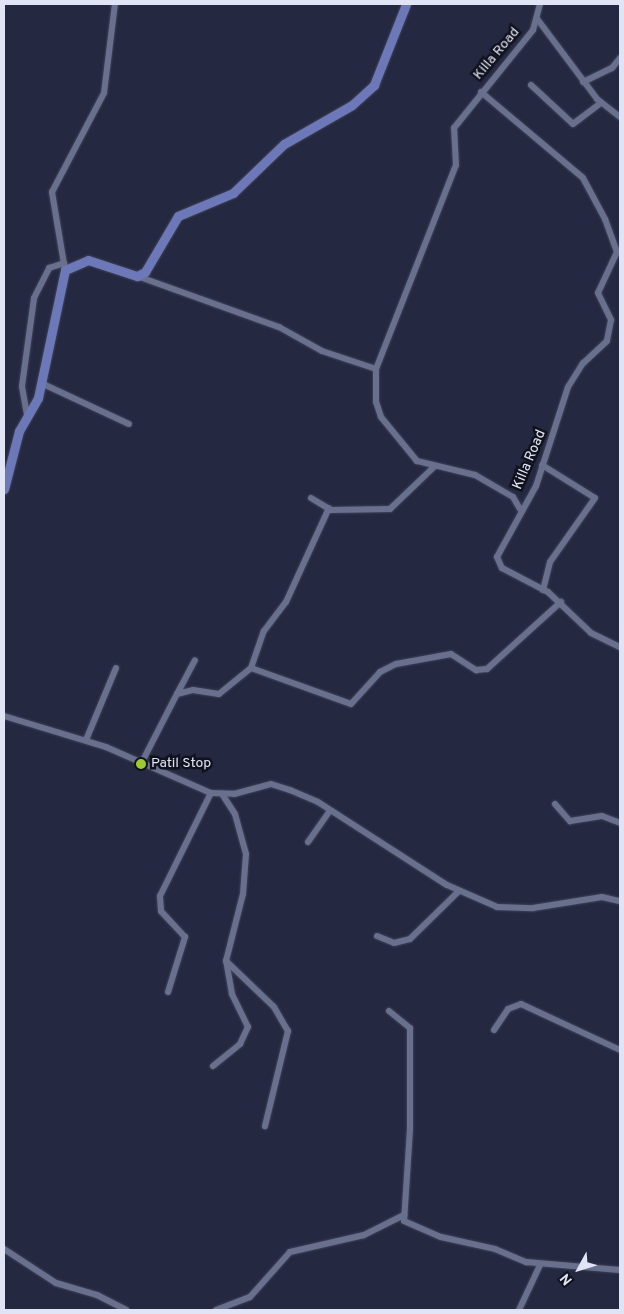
<!DOCTYPE html>
<style>
body{margin:0}
#map{position:relative;width:624px;height:1314px;overflow:hidden;background:#242841;font-family:Overpass,sans-serif}
div>[style]{position:absolute}
[style*='--x']{left:calc(var(--x)*1px);top:calc(var(--y)*1px);width:calc(var(--w)*1px);rotate:calc(var(--a)*1deg)}
.roads{filter:drop-shadow(0 0 1px #404358) drop-shadow(0 0 1px #404358)}
.minor>*{height:6px;margin:-3px;padding:0 3px;transform-origin:3px;border-radius:3px;background:#69708d}
.major>*{height:9px;margin:-4.5px;padding:0 4.5px;transform-origin:4.5px;border-radius:4.5px;background:#6d78b8}
.dots>*{width:14px;height:14px;translate:-50% -50%;box-sizing:border-box;border:2px solid #10121d;border-radius:50%}
span{translate:-50% -50%;white-space:nowrap;text-align:center;line-height:1.15;-webkit-text-stroke:5px #10121d;paint-order:stroke}
.street-label{font-size:14px;color:#e0e4f5}
.poi-label{font-size:14px;color:#e0e4f5}
.left{translate:0 -50%;text-align:left}
.frame{position:absolute;inset:0;border:5px solid #e0e4f5;pointer-events:none}
.north{position:absolute;left:554px;top:1244px;width:50px;height:50px;-webkit-text-stroke:4px #10121d;paint-order:stroke;rotate:231deg;font-size:14px;font-weight:700;line-height:20px;text-align:center;color:#e0e4f5}
.north::after{content:'';display:block;margin:auto;width:18px;height:22px;background:#e0e4f5;clip-path:polygon(50% 0,100% 100%,50% 72%,0 100%)}
</style>
<div id="map">
<div class="roads">
<div class="minor">
<div style="--x:538;--y:20;--w:99;--a:53.2"></div>
<div style="--x:597;--y:99;--w:29;--a:38"></div>
<div style="--x:583;--y:82;--w:32;--a:-26"></div>
<div style="--x:612;--y:68;--w:13;--a:-51"></div>
<div style="--x:531;--y:85;--w:57;--a:42.9"></div>
<div style="--x:573;--y:124;--w:35;--a:-37"></div>
<div style="--x:481;--y:92;--w:133;--a:40.1"></div>
<div style="--x:583;--y:178;--w:47;--a:61.8"></div>
<div style="--x:605;--y:219;--w:35;--a:70"></div>
<div style="--x:617;--y:252;--w:45;--a:114.9"></div>
<div style="--x:598;--y:293;--w:30;--a:64"></div>
<div style="--x:611;--y:320;--w:21;--a:101"></div>
<div style="--x:607;--y:341;--w:33;--a:137"></div>
<div style="--x:583;--y:363;--w:28;--a:122"></div>
<div style="--x:568;--y:387;--w:104;--a:107.9"></div>
<div style="--x:536;--y:486;--w:81;--a:118.8"></div>
<div style="--x:497;--y:557;--w:12;--a:66"></div>
<div style="--x:502;--y:568;--w:52;--a:27.6"></div>
<div style="--x:548;--y:592;--w:59;--a:43.6"></div>
<div style="--x:591;--y:633;--w:32;--a:26"></div>
<div style="--x:65;--y:270;--w:79;--a:-99.5"></div>
<div style="--x:52;--y:192;--w:112;--a:-62.3"></div>
<div style="--x:104;--y:93;--w:90;--a:-83"></div>
<div style="--x:137;--y:276;--w:151;--a:19.8"></div>
<div style="--x:279;--y:327;--w:49;--a:29.2"></div>
<div style="--x:322;--y:351;--w:57;--a:18.4"></div>
<div style="--x:41;--y:383;--w:97;--a:25"></div>
<div style="--x:27;--y:415;--w:29;--a:-100"></div>
<div style="--x:22;--y:386;--w:89;--a:-82.2"></div>
<div style="--x:34;--y:298;--w:34;--a:-63"></div>
<div style="--x:49;--y:268;--w:16;--a:-18"></div>
<div style="--x:542;--y:465;--w:62;--a:31.9"></div>
<div style="--x:595;--y:498;--w:78;--a:125.1"></div>
<div style="--x:550;--y:562;--w:29;--a:104"></div>
<div style="--x:311;--y:498;--w:23;--a:31"></div>
<div style="--x:331;--y:510;--w:59;--a:-1"></div>
<div style="--x:390;--y:509;--w:62;--a:-43.7"></div>
<div style="--x:520;--y:509;--w:14;--a:-120"></div>
<div style="--x:513;--y:497;--w:44;--a:-149.9"></div>
<div style="--x:475;--y:475;--w:60;--a:-166.4"></div>
<div style="--x:417;--y:461;--w:57;--a:-129.3"></div>
<div style="--x:381;--y:417;--w:16;--a:-108"></div>
<div style="--x:376;--y:402;--w:33;--a:-90"></div>
<div style="--x:376;--y:369;--w:219;--a:-68.6"></div>
<div style="--x:456;--y:165;--w:37;--a:-93"></div>
<div style="--x:454;--y:128;--w:126;--a:-51.1"></div>
<div style="--x:533;--y:30;--w:27;--a:-75"></div>
<div style="--x:251;--y:668;--w:106;--a:19.8"></div>
<div style="--x:351;--y:704;--w:43;--a:-47.8"></div>
<div style="--x:380;--y:672;--w:18;--a:-27"></div>
<div style="--x:396;--y:664;--w:56;--a:-10.3"></div>
<div style="--x:451;--y:654;--w:30;--a:33"></div>
<div style="--x:476;--y:670;--w:11;--a:-5"></div>
<div style="--x:487;--y:669;--w:100;--a:-42.2"></div>
<div style="--x:177;--y:694;--w:38;--a:-62"></div>
<div style="--x:4;--y:716;--w:107;--a:16.9"></div>
<div style="--x:106;--y:747;--w:115;--a:23.7"></div>
<div style="--x:211;--y:793;--w:23;--a:2"></div>
<div style="--x:234;--y:794;--w:38;--a:-15"></div>
<div style="--x:271;--y:784;--w:20;--a:18"></div>
<div style="--x:290;--y:790;--w:30;--a:23"></div>
<div style="--x:318;--y:802;--w:153;--a:32.8"></div>
<div style="--x:447;--y:885;--w:55;--a:23.7"></div>
<div style="--x:497;--y:907;--w:36;--a:2"></div>
<div style="--x:533;--y:908;--w:70;--a:-9.1"></div>
<div style="--x:602;--y:897;--w:18;--a:13"></div>
<div style="--x:86;--y:740;--w:78;--a:-67.4"></div>
<div style="--x:141;--y:764;--w:79;--a:-62.8"></div>
<div style="--x:177;--y:694;--w:16;--a:-14"></div>
<div style="--x:193;--y:690;--w:26;--a:9"></div>
<div style="--x:219;--y:694;--w:41;--a:-39.1"></div>
<div style="--x:251;--y:668;--w:39;--a:-71"></div>
<div style="--x:264;--y:631;--w:36;--a:-53"></div>
<div style="--x:286;--y:602;--w:103;--a:-65.4"></div>
<div style="--x:555;--y:804;--w:23;--a:49"></div>
<div style="--x:570;--y:821;--w:32;--a:-9"></div>
<div style="--x:602;--y:816;--w:19;--a:21"></div>
<div style="--x:308;--y:842;--w:38;--a:-55"></div>
<div style="--x:377;--y:936;--w:18;--a:22"></div>
<div style="--x:394;--y:943;--w:16;--a:-14"></div>
<div style="--x:410;--y:939;--w:69;--a:-44.4"></div>
<div style="--x:226;--y:961;--w:66;--a:43.8"></div>
<div style="--x:274;--y:1007;--w:28;--a:60"></div>
<div style="--x:288;--y:1031;--w:98;--a:103.6"></div>
<div style="--x:168;--y:992;--w:58;--a:-72.8"></div>
<div style="--x:185;--y:937;--w:35;--a:-133"></div>
<div style="--x:161;--y:911;--w:15;--a:-94"></div>
<div style="--x:160;--y:896;--w:115;--a:-63.7"></div>
<div style="--x:389;--y:1011;--w:27;--a:39"></div>
<div style="--x:410;--y:1028;--w:101;--a:90"></div>
<div style="--x:410;--y:1129;--w:92;--a:93.7"></div>
<div style="--x:404;--y:1221;--w:40;--a:23.4"></div>
<div style="--x:441;--y:1237;--w:55;--a:12.5"></div>
<div style="--x:495;--y:1249;--w:34;--a:23"></div>
<div style="--x:526;--y:1262;--w:94;--a:4.9"></div>
<div style="--x:494;--y:1030;--w:25;--a:-56"></div>
<div style="--x:508;--y:1009;--w:14;--a:-21"></div>
<div style="--x:521;--y:1004;--w:109;--a:24.9"></div>
<div style="--x:213;--y:1066;--w:35;--a:-39"></div>
<div style="--x:240;--y:1044;--w:19;--a:-65"></div>
<div style="--x:248;--y:1027;--w:37;--a:-116"></div>
<div style="--x:232;--y:994;--w:34;--a:-100"></div>
<div style="--x:226;--y:961;--w:69;--a:-75.8"></div>
<div style="--x:243;--y:894;--w:40;--a:-85.7"></div>
<div style="--x:246;--y:854;--w:41;--a:-105.4"></div>
<div style="--x:235;--y:814;--w:24;--a:-123"></div>
<div style="--x:4;--y:1249;--w:62;--a:33.2"></div>
<div style="--x:56;--y:1283;--w:43;--a:16.3"></div>
<div style="--x:97;--y:1295;--w:33;--a:27"></div>
<div style="--x:216;--y:1310;--w:36;--a:-21"></div>
<div style="--x:250;--y:1297;--w:60;--a:-48.4"></div>
<div style="--x:290;--y:1252;--w:76;--a:-12.9"></div>
<div style="--x:364;--y:1235;--w:45;--a:-26.6"></div>
<div style="--x:519;--y:1310;--w:50;--a:-65"></div>
</div>
<div class="major">
<div style="--x:4;--y:489;--w:60;--a:-75.5"></div>
<div style="--x:19;--y:431;--w:38;--a:-60"></div>
<div style="--x:38;--y:398;--w:131;--a:-78.1"></div>
<div style="--x:65;--y:270;--w:25;--a:-23"></div>
<div style="--x:88;--y:260;--w:52;--a:18.1"></div>
<div style="--x:137;--y:276;--w:9;--a:-27"></div>
<div style="--x:145;--y:272;--w:65;--a:-59.5"></div>
<div style="--x:178;--y:216;--w:60;--a:-22.7"></div>
<div style="--x:233;--y:193;--w:71;--a:-43.9"></div>
<div style="--x:284;--y:144;--w:78;--a:-29.8"></div>
<div style="--x:352;--y:105;--w:30;--a:-42"></div>
<div style="--x:374;--y:85;--w:87;--a:-68.4"></div>
</div>
</div>
<div class="dots">
<div style="left:141px;top:764px;background:#9eca2f"></div>
</div>
<div class="street-label">
<span style="left:497px;top:54px;rotate:-50deg">Killa Road</span>
<span style="left:530px;top:460px;rotate:-67deg">Killa Road</span>
</div>
<div class="poi-label">
<span class="left" style="left:151px;top:764px">Patil Stop</span>
</div>
<div class="frame"></div>
<div class="north">N</div>
</div>
